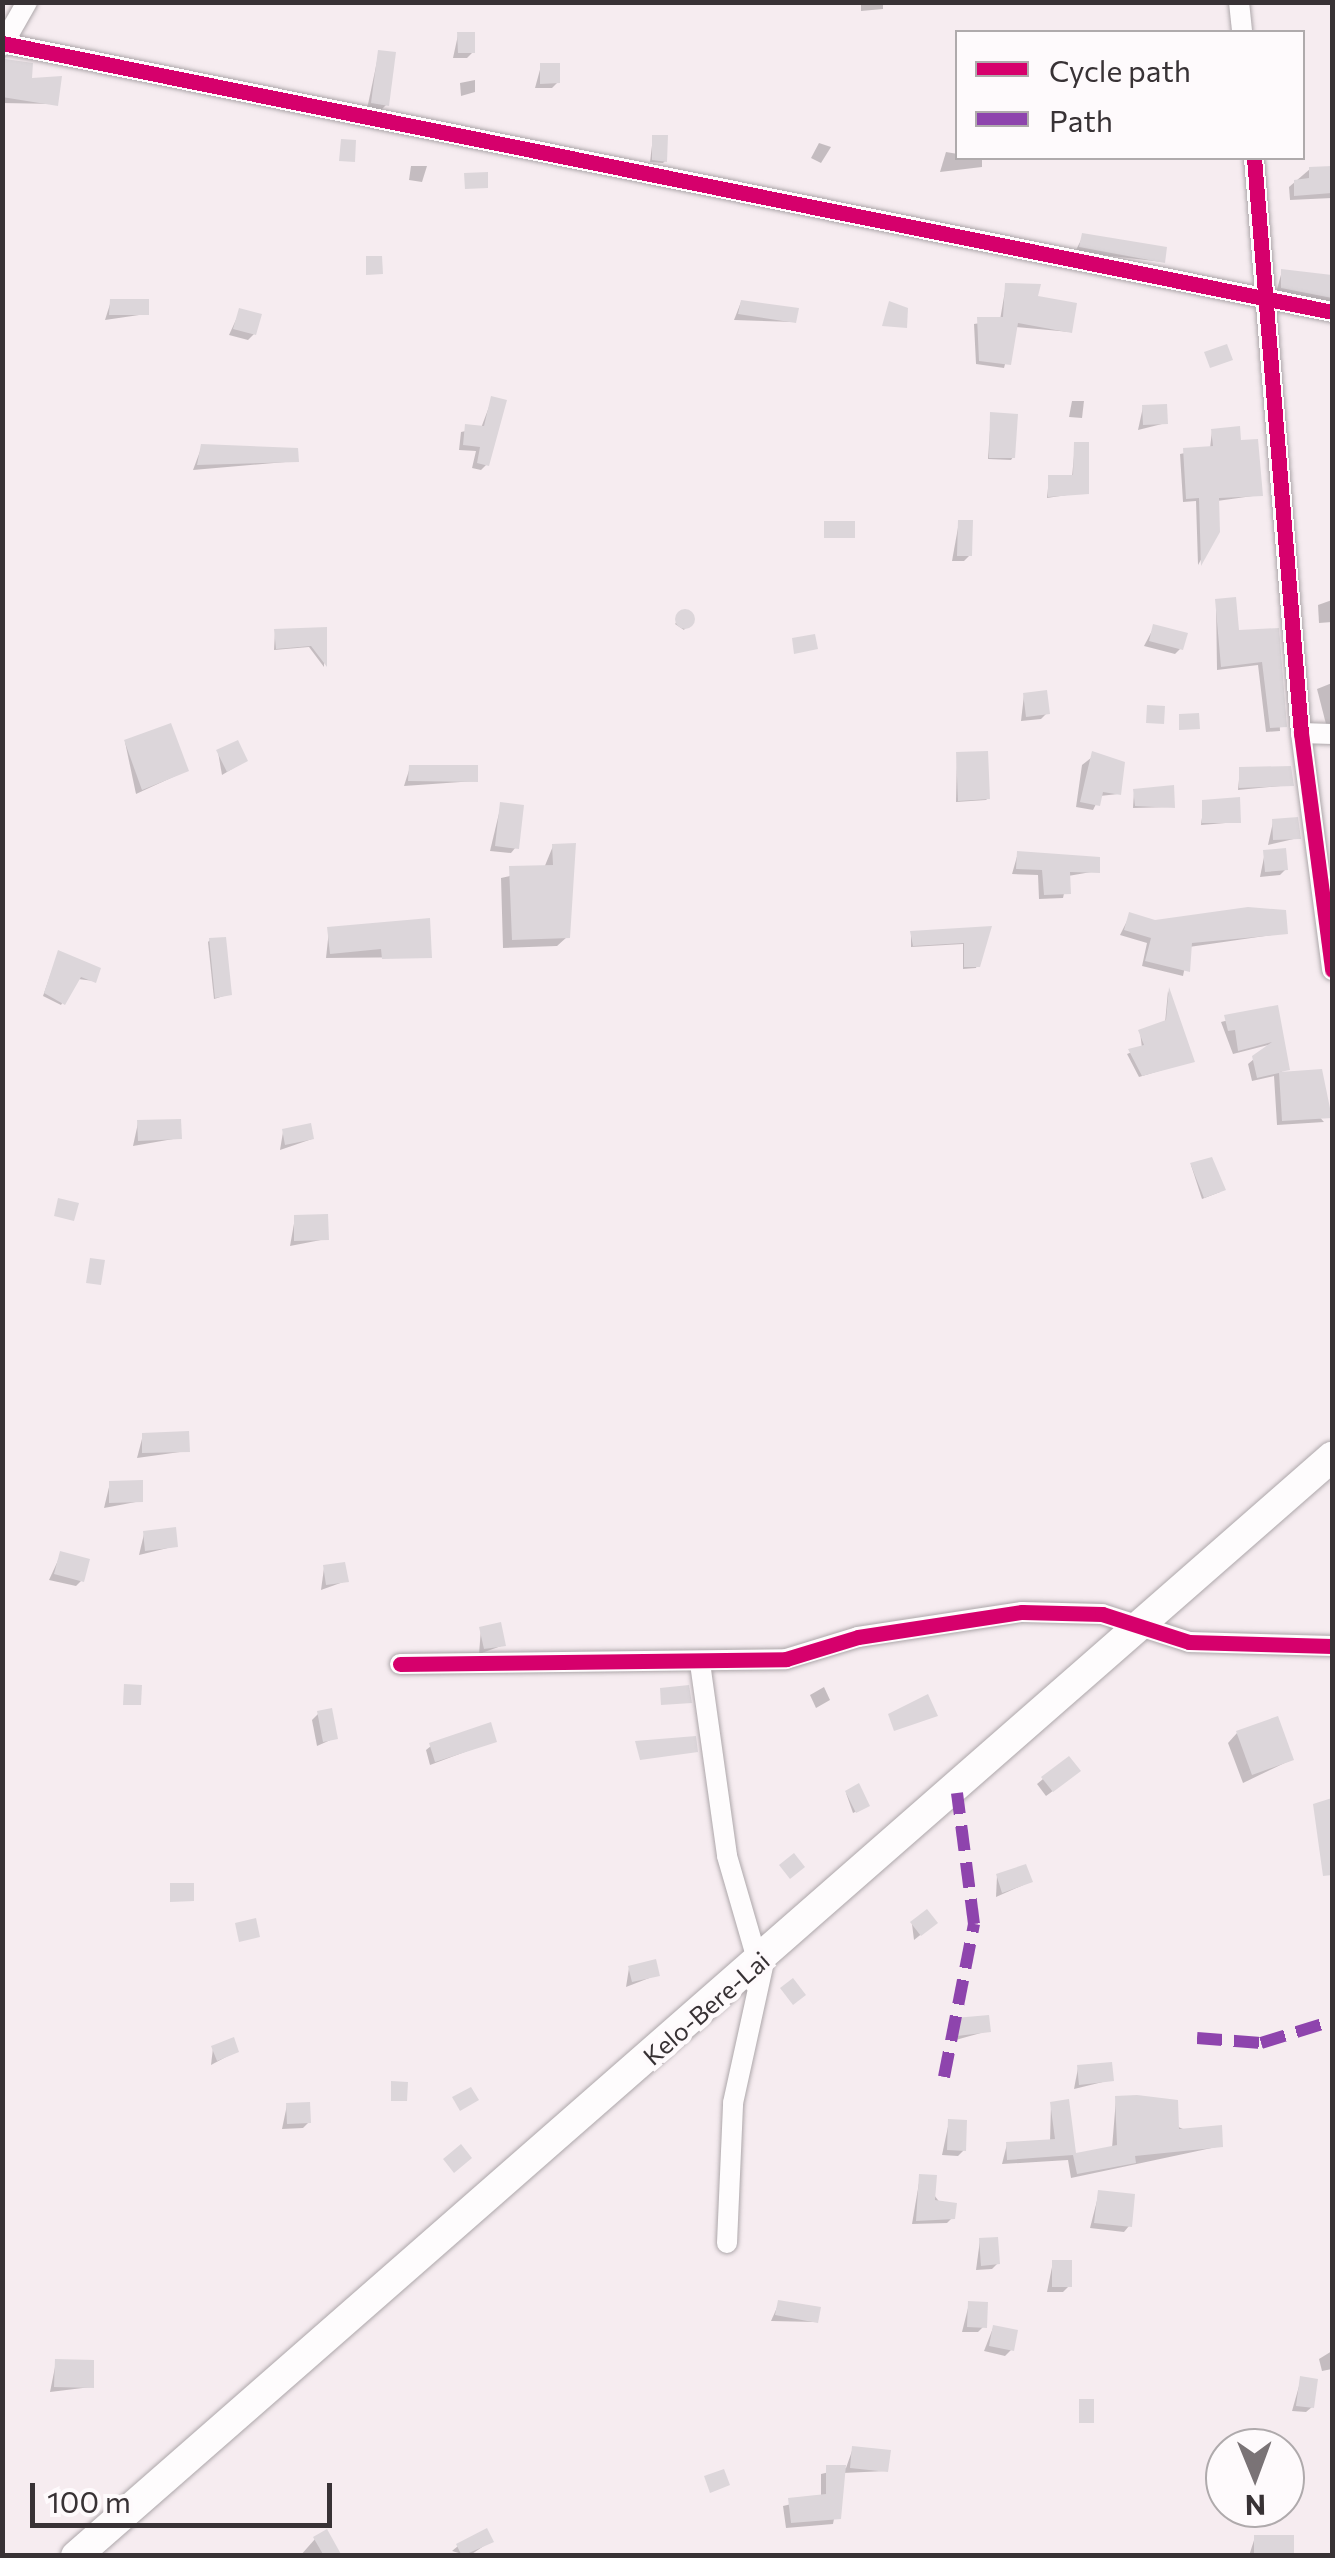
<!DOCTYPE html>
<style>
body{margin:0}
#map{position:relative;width:1335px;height:2558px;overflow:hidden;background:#f6ecf0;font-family:Commissioner,sans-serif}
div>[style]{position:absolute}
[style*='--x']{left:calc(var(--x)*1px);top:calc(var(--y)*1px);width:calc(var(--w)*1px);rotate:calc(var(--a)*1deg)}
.shadow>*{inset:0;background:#0003}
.building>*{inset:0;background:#dcd6da}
.round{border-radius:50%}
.roads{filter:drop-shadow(0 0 2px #ada7aa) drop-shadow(0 0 2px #ada7aa)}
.minor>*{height:20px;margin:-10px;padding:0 10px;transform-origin:10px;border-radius:10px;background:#fefcfd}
.secondary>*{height:30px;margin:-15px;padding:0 15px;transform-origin:15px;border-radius:15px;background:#fefcfd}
.quiet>*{height:12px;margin-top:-6px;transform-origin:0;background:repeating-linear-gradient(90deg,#8e44ad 0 25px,transparent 0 37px)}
.cycleway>*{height:15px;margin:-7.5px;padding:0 7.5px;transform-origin:7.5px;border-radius:7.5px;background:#d6006c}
span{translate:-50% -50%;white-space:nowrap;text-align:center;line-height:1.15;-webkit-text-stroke:9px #fefafc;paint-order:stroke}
.street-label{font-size:25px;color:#383235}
.frame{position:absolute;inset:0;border:5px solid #383235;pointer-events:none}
.legend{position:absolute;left:955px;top:30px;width:350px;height:130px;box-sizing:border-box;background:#fefafc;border:2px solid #afaaac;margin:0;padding:12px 18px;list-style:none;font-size:30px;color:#383235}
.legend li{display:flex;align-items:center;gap:20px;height:50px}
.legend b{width:50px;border:2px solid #afaaac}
.north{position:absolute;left:1205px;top:2428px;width:100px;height:100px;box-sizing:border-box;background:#fefafc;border:2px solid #afaaac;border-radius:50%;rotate:179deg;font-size:28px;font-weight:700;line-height:40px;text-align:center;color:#383235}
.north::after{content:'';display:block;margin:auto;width:35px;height:45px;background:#7a7376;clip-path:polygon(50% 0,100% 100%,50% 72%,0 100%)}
.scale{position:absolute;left:30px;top:2483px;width:302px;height:45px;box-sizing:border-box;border:5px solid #383235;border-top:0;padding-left:12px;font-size:30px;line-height:35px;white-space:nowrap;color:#383235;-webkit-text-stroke:8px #fefafc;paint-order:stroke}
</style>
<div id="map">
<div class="shadow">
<div style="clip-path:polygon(861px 2px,883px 2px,883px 9px,861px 11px)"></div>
<div style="clip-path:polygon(458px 35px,473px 52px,467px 58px,453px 58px)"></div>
<div style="clip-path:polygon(379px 52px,387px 104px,381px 110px,367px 109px)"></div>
<div style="clip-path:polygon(6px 62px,29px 80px,59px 79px,56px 104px,2px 103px)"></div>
<div style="clip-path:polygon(541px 66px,558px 82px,552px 88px,535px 88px)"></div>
<div style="clip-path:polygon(475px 80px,475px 92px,461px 96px,460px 83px)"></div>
<div style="clip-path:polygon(653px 137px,665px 161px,663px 163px,650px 162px)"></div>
<div style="clip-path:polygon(819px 143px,831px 147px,821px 163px,811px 158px)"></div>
<div style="clip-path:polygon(946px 152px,982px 158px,982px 167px,940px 172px)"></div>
<div style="clip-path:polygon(411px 166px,427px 166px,422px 182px,409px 180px)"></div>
<div style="clip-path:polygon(1310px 169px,1332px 169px,1332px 198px,1290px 200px,1289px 187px)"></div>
<div style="clip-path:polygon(1083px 236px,1163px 262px,1075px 252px)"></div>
<div style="clip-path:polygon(1282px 271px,1332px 279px,1332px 307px,1276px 293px)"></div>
<div style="clip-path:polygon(1006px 285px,1070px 332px,1015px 327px,1004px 368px,976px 364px,974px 324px,1000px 320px)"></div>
<div style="clip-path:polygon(111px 301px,146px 314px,105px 320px)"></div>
<div style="clip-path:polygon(741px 302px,794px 322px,734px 320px)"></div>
<div style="clip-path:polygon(240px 311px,254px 334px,248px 340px,229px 335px)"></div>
<div style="clip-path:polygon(492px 399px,487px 464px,481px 470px,472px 468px,476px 451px,459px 450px,461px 432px,481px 428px)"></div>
<div style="clip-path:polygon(1072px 401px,1084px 401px,1082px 418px,1069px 417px)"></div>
<div style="clip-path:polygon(1143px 407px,1166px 423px,1138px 430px)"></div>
<div style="clip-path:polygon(991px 415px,1013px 457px,1011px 460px,988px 459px)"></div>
<div style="clip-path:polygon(1212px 431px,1238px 442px,1260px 495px,1217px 501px,1217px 531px,1198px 565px,1196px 501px,1183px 502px,1180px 454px,1210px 448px)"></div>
<div style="clip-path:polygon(1075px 445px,1087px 492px,1047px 498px,1049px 478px,1072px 477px)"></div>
<div style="clip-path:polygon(202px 446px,297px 461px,193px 470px)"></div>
<div style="clip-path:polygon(959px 522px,970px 555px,964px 561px,952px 561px)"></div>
<div style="clip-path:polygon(1332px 600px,1332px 622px,1319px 623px,1318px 605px)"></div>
<div style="clip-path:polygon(1216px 601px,1237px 632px,1276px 631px,1280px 731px,1266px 732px,1258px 665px,1217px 670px)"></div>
<div style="clip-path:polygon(685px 612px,692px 617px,684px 630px,675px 624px)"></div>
<div style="clip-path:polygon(1154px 627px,1181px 648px,1175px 654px,1144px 646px)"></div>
<div style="clip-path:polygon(324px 629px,324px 667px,309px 647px,274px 650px,275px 632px)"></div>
<div style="clip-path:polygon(1332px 683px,1332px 725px,1326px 724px,1317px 689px)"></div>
<div style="clip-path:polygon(1024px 695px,1047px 713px,1041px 719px,1021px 721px)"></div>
<div style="clip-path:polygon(125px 742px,186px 771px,136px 794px)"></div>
<div style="clip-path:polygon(218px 752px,245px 761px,222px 775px)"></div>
<div style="clip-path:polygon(1096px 754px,1118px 794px,1100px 796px,1093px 810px,1076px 807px,1082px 765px)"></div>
<div style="clip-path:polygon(957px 755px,988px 798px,986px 800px,956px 802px)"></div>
<div style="clip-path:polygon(410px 767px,475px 781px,404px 786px)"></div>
<div style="clip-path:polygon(1240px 769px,1291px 785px,1238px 790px)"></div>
<div style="clip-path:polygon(1134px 792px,1172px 807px,1133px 808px)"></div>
<div style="clip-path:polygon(1204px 802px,1238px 822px,1201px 825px)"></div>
<div style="clip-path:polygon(501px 805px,516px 847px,511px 853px,490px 851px)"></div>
<div style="clip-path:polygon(1273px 822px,1298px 838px,1268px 845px)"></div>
<div style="clip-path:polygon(553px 846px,567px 937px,557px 946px,503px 948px,501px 878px,544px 868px)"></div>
<div style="clip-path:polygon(1265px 852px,1286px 869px,1280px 875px,1260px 877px)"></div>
<div style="clip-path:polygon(1018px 853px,1097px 871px,1068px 876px,1063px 898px,1039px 899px,1038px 875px,1012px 874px)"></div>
<div style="clip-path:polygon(1130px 915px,1155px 923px,1286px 933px,1189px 947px,1183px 976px,1142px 966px,1147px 943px,1120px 935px)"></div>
<div style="clip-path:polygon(989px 929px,976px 968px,963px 969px,963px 944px,911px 947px,911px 933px)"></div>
<div style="clip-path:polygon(329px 930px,430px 957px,326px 958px)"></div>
<div style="clip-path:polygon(210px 940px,230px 994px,214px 999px,208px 942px)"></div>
<div style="clip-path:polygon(57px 956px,94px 981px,78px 979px,61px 1005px,43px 996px)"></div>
<div style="clip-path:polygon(1168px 991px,1192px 1061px,1139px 1077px,1127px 1054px,1142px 1048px,1140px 1032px,1165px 1023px)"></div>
<div style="clip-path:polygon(1276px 1008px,1282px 1075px,1324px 1122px,1277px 1125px,1274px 1076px,1252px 1081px,1248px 1064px,1272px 1044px,1233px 1054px,1221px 1022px)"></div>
<div style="clip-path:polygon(138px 1123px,179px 1138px,133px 1146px)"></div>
<div style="clip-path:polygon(283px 1132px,312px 1139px,280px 1150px)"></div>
<div style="clip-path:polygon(1191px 1165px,1220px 1192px,1202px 1199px)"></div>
<div style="clip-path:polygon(295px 1218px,326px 1239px,290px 1246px)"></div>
<div style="clip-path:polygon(143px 1435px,187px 1451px,137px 1458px)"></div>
<div style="clip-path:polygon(110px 1483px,141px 1501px,104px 1508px)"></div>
<div style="clip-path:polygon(144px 1534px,176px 1546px,139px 1555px)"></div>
<div style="clip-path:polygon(61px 1554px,82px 1580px,76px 1586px,49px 1580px)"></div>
<div style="clip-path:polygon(324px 1568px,346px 1581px,321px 1590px)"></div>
<div style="clip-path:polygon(481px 1629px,504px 1645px,479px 1654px)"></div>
<div style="clip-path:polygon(824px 1687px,830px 1700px,816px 1708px,810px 1695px)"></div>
<div style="clip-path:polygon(318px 1714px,335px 1738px,317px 1746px,312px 1720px)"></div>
<div style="clip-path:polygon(1237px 1733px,1291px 1760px,1243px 1783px,1228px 1743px)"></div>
<div style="clip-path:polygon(494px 1741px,430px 1765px,426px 1750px,431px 1746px)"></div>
<div style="clip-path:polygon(1072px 1777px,1046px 1796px,1037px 1784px,1043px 1779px)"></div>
<div style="clip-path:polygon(846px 1793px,865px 1807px,853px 1813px)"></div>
<div style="clip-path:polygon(997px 1876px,1030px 1882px,996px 1897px)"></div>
<div style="clip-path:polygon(912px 1924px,929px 1928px,914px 1940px)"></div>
<div style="clip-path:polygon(629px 1968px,657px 1975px,626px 1987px)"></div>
<div style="clip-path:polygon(956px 2021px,988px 2031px,952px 2041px)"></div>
<div style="clip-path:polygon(213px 2048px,237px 2051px,211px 2065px)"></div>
<div style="clip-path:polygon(1078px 2068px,1111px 2080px,1074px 2089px)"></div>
<div style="clip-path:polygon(1116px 2099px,1221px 2146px,1071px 2178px,1068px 2160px,1002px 2164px,1007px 2144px,1050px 2142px,1051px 2104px,1074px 2156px,1112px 2148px)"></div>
<div style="clip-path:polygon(287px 2105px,309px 2122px,303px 2128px,282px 2129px)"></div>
<div style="clip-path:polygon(949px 2122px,964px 2150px,958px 2156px,942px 2155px)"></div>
<div style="clip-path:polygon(920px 2177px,952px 2218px,947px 2223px,912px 2224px)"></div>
<div style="clip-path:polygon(1099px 2193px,1129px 2226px,1124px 2232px,1090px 2228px)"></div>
<div style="clip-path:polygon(980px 2240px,998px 2263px,992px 2269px,976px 2270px)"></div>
<div style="clip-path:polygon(1053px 2262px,1069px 2286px,1063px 2292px,1047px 2292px)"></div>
<div style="clip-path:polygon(779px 2303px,816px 2322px,771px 2321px)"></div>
<div style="clip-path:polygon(969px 2304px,984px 2326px,978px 2332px,962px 2332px)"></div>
<div style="clip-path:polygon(993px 2328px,1011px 2350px,1005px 2356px,984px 2351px)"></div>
<div style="clip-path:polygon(1332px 2351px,1332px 2369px,1322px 2371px,1319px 2359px)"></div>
<div style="clip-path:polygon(56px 2362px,91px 2387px,50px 2392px)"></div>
<div style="clip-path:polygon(1301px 2379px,1312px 2407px,1306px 2412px,1292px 2411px)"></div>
<div style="clip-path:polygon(853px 2448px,886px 2471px,843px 2473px,833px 2524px,786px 2528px,783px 2506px,821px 2497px,821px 2474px,846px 2468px)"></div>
<div style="clip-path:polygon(1255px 2537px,1291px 2556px,1249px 2556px)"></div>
<div style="clip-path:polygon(315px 2539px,339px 2556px,300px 2556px)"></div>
<div style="clip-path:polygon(491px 2541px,469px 2556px,452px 2551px,458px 2546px)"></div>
</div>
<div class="building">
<div style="clip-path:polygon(457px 32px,475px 32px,475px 53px,458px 53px)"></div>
<div style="clip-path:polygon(378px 50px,396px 52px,389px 106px,371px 103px)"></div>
<div style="clip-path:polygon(5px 59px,33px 63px,32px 78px,62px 76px,58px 106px,2px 97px)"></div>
<div style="clip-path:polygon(540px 63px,560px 63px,560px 83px,540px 84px)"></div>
<div style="clip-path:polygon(652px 135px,668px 135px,667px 162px,652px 160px)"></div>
<div style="clip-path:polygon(341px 139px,356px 140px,355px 162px,339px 161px)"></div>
<div style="clip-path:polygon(1332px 166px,1332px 193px,1294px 196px,1294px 180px,1309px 178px,1309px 167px)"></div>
<div style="clip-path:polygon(488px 172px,488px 188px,465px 189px,464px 173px)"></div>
<div style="clip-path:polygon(1082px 233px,1167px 247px,1165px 263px,1079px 247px)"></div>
<div style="clip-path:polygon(366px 256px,382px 256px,383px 274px,366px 275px)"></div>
<div style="clip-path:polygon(1281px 269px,1332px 275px,1332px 298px,1281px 288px)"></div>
<div style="clip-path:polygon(1005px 283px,1041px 284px,1038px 296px,1077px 303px,1072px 333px,1018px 323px,1011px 365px,979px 361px,977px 317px,1003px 317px)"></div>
<div style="clip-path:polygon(110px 299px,149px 299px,149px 315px,109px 315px)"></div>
<div style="clip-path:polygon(741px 300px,799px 308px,796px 323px,738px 314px)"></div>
<div style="clip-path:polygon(889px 301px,908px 308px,907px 328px,882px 326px)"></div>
<div style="clip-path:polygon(239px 308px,262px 314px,256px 335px,233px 329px)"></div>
<div style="clip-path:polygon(1227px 344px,1233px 360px,1210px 368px,1204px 352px)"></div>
<div style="clip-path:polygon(491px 396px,507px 400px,489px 466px,477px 463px,480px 447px,463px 445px,465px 424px,484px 426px)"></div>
<div style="clip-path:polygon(1167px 404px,1168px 424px,1143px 425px,1142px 405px)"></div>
<div style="clip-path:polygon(990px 412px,1018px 414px,1015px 458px,989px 458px)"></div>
<div style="clip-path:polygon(1240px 426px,1241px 440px,1258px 439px,1263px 496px,1219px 498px,1220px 532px,1201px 566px,1199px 498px,1186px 499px,1183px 448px,1213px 446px,1211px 429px)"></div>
<div style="clip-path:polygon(1074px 442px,1089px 442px,1089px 494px,1048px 497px,1048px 475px,1073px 475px)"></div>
<div style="clip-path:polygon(201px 444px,298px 448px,299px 462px,197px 465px)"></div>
<div style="clip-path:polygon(958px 520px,973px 520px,972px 556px,957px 556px)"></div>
<div style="clip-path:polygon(824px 521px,855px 521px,855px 538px,824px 538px)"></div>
<div style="clip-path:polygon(1236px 597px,1239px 630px,1279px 628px,1287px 727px,1270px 728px,1262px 662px,1221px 667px,1215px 599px)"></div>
<div class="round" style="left:675px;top:609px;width:20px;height:20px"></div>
<div style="clip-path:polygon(1153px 624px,1188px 633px,1183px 650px,1149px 641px)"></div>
<div style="clip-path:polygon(327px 627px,327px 667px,311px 646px,276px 649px,274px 629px)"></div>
<div style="clip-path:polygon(815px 634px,818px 649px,794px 654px,792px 638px)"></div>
<div style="clip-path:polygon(1047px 690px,1050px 714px,1026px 717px,1023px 693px)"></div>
<div style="clip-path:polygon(1147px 705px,1165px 706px,1164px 724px,1146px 723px)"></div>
<div style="clip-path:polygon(1199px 713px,1200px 729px,1179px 730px,1179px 714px)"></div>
<div style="clip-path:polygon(171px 723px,189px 771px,142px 790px,124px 740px)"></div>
<div style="clip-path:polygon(238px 740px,248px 761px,227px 772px,216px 750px)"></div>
<div style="clip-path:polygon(988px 751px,990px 799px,958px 801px,956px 752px)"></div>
<div style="clip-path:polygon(1092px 751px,1125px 762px,1121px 795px,1103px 792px,1100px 806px,1080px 802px)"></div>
<div style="clip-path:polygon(409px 765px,478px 765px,478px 782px,408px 781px)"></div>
<div style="clip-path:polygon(1291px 766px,1294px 786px,1239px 788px,1239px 767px)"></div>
<div style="clip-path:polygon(1174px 785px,1175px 808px,1135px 806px,1133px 789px)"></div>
<div style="clip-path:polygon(1240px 797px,1241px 823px,1202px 823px,1202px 800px)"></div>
<div style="clip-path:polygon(500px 802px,524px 805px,519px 849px,495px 846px)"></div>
<div style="clip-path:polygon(1298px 817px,1301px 839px,1273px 840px,1272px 819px)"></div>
<div style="clip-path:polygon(576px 843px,570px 938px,512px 940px,509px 866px,553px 865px,552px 844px)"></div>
<div style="clip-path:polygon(1286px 848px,1288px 870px,1265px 872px,1263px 850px)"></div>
<div style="clip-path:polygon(1017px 851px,1100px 857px,1100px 873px,1070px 872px,1071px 894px,1044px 895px,1042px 870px,1016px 869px)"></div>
<div style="clip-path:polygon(1248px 907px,1286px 910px,1288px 934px,1192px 943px,1190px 972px,1145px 961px,1151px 938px,1124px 930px,1129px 912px,1155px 920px)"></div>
<div style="clip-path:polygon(430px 918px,432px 958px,382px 959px,381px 949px,330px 954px,327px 927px)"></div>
<div style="clip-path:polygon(992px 926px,980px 967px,964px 967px,964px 943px,913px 946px,910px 931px)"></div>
<div style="clip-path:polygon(226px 937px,232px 995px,215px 998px,209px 938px)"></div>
<div style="clip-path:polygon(58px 950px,101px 968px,96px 983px,81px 977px,65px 1005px,44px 993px)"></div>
<div style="clip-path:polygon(1169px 987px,1195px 1062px,1142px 1076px,1128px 1049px,1144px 1045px,1138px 1030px,1166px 1020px)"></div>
<div style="clip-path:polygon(1278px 1005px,1290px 1070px,1280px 1072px,1322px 1069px,1332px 1118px,1282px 1121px,1279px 1073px,1257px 1078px,1252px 1056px,1272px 1042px,1238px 1051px,1235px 1030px,1228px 1031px,1224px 1015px)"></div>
<div style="clip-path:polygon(181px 1119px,182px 1139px,138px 1141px,137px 1120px)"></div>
<div style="clip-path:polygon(311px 1123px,314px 1139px,285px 1145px,282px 1129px)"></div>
<div style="clip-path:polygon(1212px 1157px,1226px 1190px,1204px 1198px,1190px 1163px)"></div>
<div style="clip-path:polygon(58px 1198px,79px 1203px,74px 1221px,54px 1216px)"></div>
<div style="clip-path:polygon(328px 1214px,329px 1240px,294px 1241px,294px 1215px)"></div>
<div style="clip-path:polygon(90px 1258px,105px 1260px,101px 1285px,86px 1283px)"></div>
<div style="clip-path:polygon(189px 1431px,190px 1452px,142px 1453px,142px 1433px)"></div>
<div style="clip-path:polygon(143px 1480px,143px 1502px,109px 1503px,109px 1481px)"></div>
<div style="clip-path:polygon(176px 1527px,178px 1547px,145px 1551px,143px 1531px)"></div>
<div style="clip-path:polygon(60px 1551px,90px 1559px,84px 1582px,54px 1574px)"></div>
<div style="clip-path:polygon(345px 1562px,349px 1582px,326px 1585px,323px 1565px)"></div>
<div style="clip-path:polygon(501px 1622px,506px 1646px,484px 1649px,479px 1627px)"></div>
<div style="clip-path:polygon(124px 1684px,142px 1685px,141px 1705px,123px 1705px)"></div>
<div style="clip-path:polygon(689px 1685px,692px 1703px,661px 1705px,660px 1688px)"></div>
<div style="clip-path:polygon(928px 1694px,938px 1716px,894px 1731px,888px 1714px)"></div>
<div style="clip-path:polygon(332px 1708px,338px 1739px,323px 1742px,317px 1711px)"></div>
<div style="clip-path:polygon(1278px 1716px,1294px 1760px,1252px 1775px,1236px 1731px)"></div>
<div style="clip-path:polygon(491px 1722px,497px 1742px,435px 1762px,429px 1743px)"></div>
<div style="clip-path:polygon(696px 1736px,698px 1752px,640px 1760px,635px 1741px)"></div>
<div style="clip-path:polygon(1069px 1756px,1081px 1771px,1053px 1792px,1041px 1777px)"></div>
<div style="clip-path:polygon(859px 1783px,870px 1806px,856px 1813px,845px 1791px)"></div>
<div style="clip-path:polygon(1332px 1798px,1332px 1875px,1323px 1876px,1313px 1804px)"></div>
<div style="clip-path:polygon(794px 1853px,805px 1867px,790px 1879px,779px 1865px)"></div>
<div style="clip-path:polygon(1026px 1864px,1033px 1882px,1002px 1893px,996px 1874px)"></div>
<div style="clip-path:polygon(170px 1883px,194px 1883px,194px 1901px,170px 1902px)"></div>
<div style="clip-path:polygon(927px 1909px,938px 1923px,921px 1936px,910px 1922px)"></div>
<div style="clip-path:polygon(256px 1918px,260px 1937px,239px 1942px,235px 1923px)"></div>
<div style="clip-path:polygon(656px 1959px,660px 1976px,632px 1982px,628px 1966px)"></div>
<div style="clip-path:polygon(793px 1978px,806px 1995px,793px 2005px,780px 1988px)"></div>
<div style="clip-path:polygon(989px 2015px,991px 2032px,957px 2036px,955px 2018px)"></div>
<div style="clip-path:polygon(234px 2037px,239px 2052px,217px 2061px,211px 2046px)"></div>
<div style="clip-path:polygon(1112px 2062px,1114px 2081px,1079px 2085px,1077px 2065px)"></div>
<div style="clip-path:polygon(391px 2081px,408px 2082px,407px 2101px,391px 2101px)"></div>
<div style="clip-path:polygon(471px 2087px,479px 2100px,460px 2111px,452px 2097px)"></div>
<div style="clip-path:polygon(1137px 2095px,1178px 2100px,1179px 2129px,1222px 2125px,1223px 2147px,1135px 2156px,1136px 2163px,1077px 2174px,1073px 2155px,1007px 2160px,1006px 2142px,1055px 2139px,1050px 2102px,1069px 2099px,1076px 2153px,1117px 2145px,1115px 2096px)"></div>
<div style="clip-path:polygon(310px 2102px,311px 2123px,287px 2124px,286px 2103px)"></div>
<div style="clip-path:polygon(948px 2119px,967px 2120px,966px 2151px,947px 2150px)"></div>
<div style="clip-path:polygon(461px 2144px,472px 2158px,454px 2173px,443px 2159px)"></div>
<div style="clip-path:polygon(919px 2174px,937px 2175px,935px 2200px,957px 2203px,955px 2219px,916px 2221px)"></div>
<div style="clip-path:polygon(1098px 2190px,1135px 2194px,1132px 2227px,1094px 2223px)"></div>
<div style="clip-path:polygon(998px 2237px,1000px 2264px,981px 2266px,979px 2238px)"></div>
<div style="clip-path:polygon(1052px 2260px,1072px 2260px,1072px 2287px,1052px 2287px)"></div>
<div style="clip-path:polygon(778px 2300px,821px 2307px,818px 2323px,775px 2315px)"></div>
<div style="clip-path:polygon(968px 2301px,988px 2302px,987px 2328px,967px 2327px)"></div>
<div style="clip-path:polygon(993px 2325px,1018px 2330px,1014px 2351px,989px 2346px)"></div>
<div style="clip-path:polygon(55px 2359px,94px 2360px,94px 2388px,54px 2387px)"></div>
<div style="clip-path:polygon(1300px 2376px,1318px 2379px,1314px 2408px,1296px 2406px)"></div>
<div style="clip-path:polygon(1079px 2399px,1094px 2399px,1094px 2423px,1079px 2423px)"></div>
<div style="clip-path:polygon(852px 2446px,891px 2450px,888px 2472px,850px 2468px)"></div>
<div style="clip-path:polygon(826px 2465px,846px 2465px,841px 2519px,791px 2523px,788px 2498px,826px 2494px)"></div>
<div style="clip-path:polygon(724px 2469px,730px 2485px,710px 2493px,704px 2476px)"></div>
<div style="clip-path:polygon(487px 2528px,494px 2542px,462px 2556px,456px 2544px)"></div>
<div style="clip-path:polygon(327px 2529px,342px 2556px,324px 2556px,313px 2537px)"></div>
<div style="clip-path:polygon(1254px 2535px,1294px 2535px,1294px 2556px,1254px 2556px)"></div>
</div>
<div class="roads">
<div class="minor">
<div style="--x:1239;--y:2;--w:30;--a:84"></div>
<div style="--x:2;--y:43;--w:1357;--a:11.43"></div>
<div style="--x:2;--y:46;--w:51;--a:-60.4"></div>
<div style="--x:1254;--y:158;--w:577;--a:85.33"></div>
<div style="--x:1301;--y:733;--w:239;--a:82.5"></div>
<div style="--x:1301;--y:733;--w:31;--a:2"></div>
<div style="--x:700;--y:1663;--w:195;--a:82"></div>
<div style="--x:727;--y:1856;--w:111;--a:73.8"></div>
<div style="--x:400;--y:1664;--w:386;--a:-0.7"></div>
<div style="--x:786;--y:1659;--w:75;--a:-17"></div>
<div style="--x:858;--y:1637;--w:166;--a:-8.7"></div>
<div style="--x:1022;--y:1612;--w:80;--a:1.4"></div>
<div style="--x:1102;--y:1614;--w:91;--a:17.8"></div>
<div style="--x:1189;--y:1642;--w:143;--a:1.6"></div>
<div style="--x:727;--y:2243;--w:140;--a:-87.5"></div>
<div style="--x:733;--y:2103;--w:149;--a:-77.6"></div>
</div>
<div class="secondary">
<div style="--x:76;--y:2556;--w:1669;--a:-41.19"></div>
</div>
</div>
<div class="quiet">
<div style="--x:1197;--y:2038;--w:64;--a:4.5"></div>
<div style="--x:1261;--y:2043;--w:74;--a:-17.2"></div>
<div style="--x:944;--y:2077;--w:156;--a:-78.9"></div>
<div style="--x:974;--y:1924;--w:132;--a:-97.4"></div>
</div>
<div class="cycleway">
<div style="--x:2;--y:43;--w:1357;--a:11.43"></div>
<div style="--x:1254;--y:158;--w:577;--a:85.33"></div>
<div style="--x:1301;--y:733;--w:239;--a:82.5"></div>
<div style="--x:400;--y:1664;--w:386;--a:-0.7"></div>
<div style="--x:786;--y:1659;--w:75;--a:-17"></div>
<div style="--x:858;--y:1637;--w:166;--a:-8.7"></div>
<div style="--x:1022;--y:1612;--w:80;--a:1.4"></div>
<div style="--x:1102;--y:1614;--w:91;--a:17.8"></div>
<div style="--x:1189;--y:1642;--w:143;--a:1.6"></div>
</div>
<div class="street-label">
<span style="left:706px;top:2008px;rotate:-41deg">Kelo-Bere-Lai</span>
</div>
<div class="frame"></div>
<ul class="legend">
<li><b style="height:12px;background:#d6006c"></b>Cycle path</li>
<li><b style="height:12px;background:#8e44ad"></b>Path</li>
</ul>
<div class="north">N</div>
<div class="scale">100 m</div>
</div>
